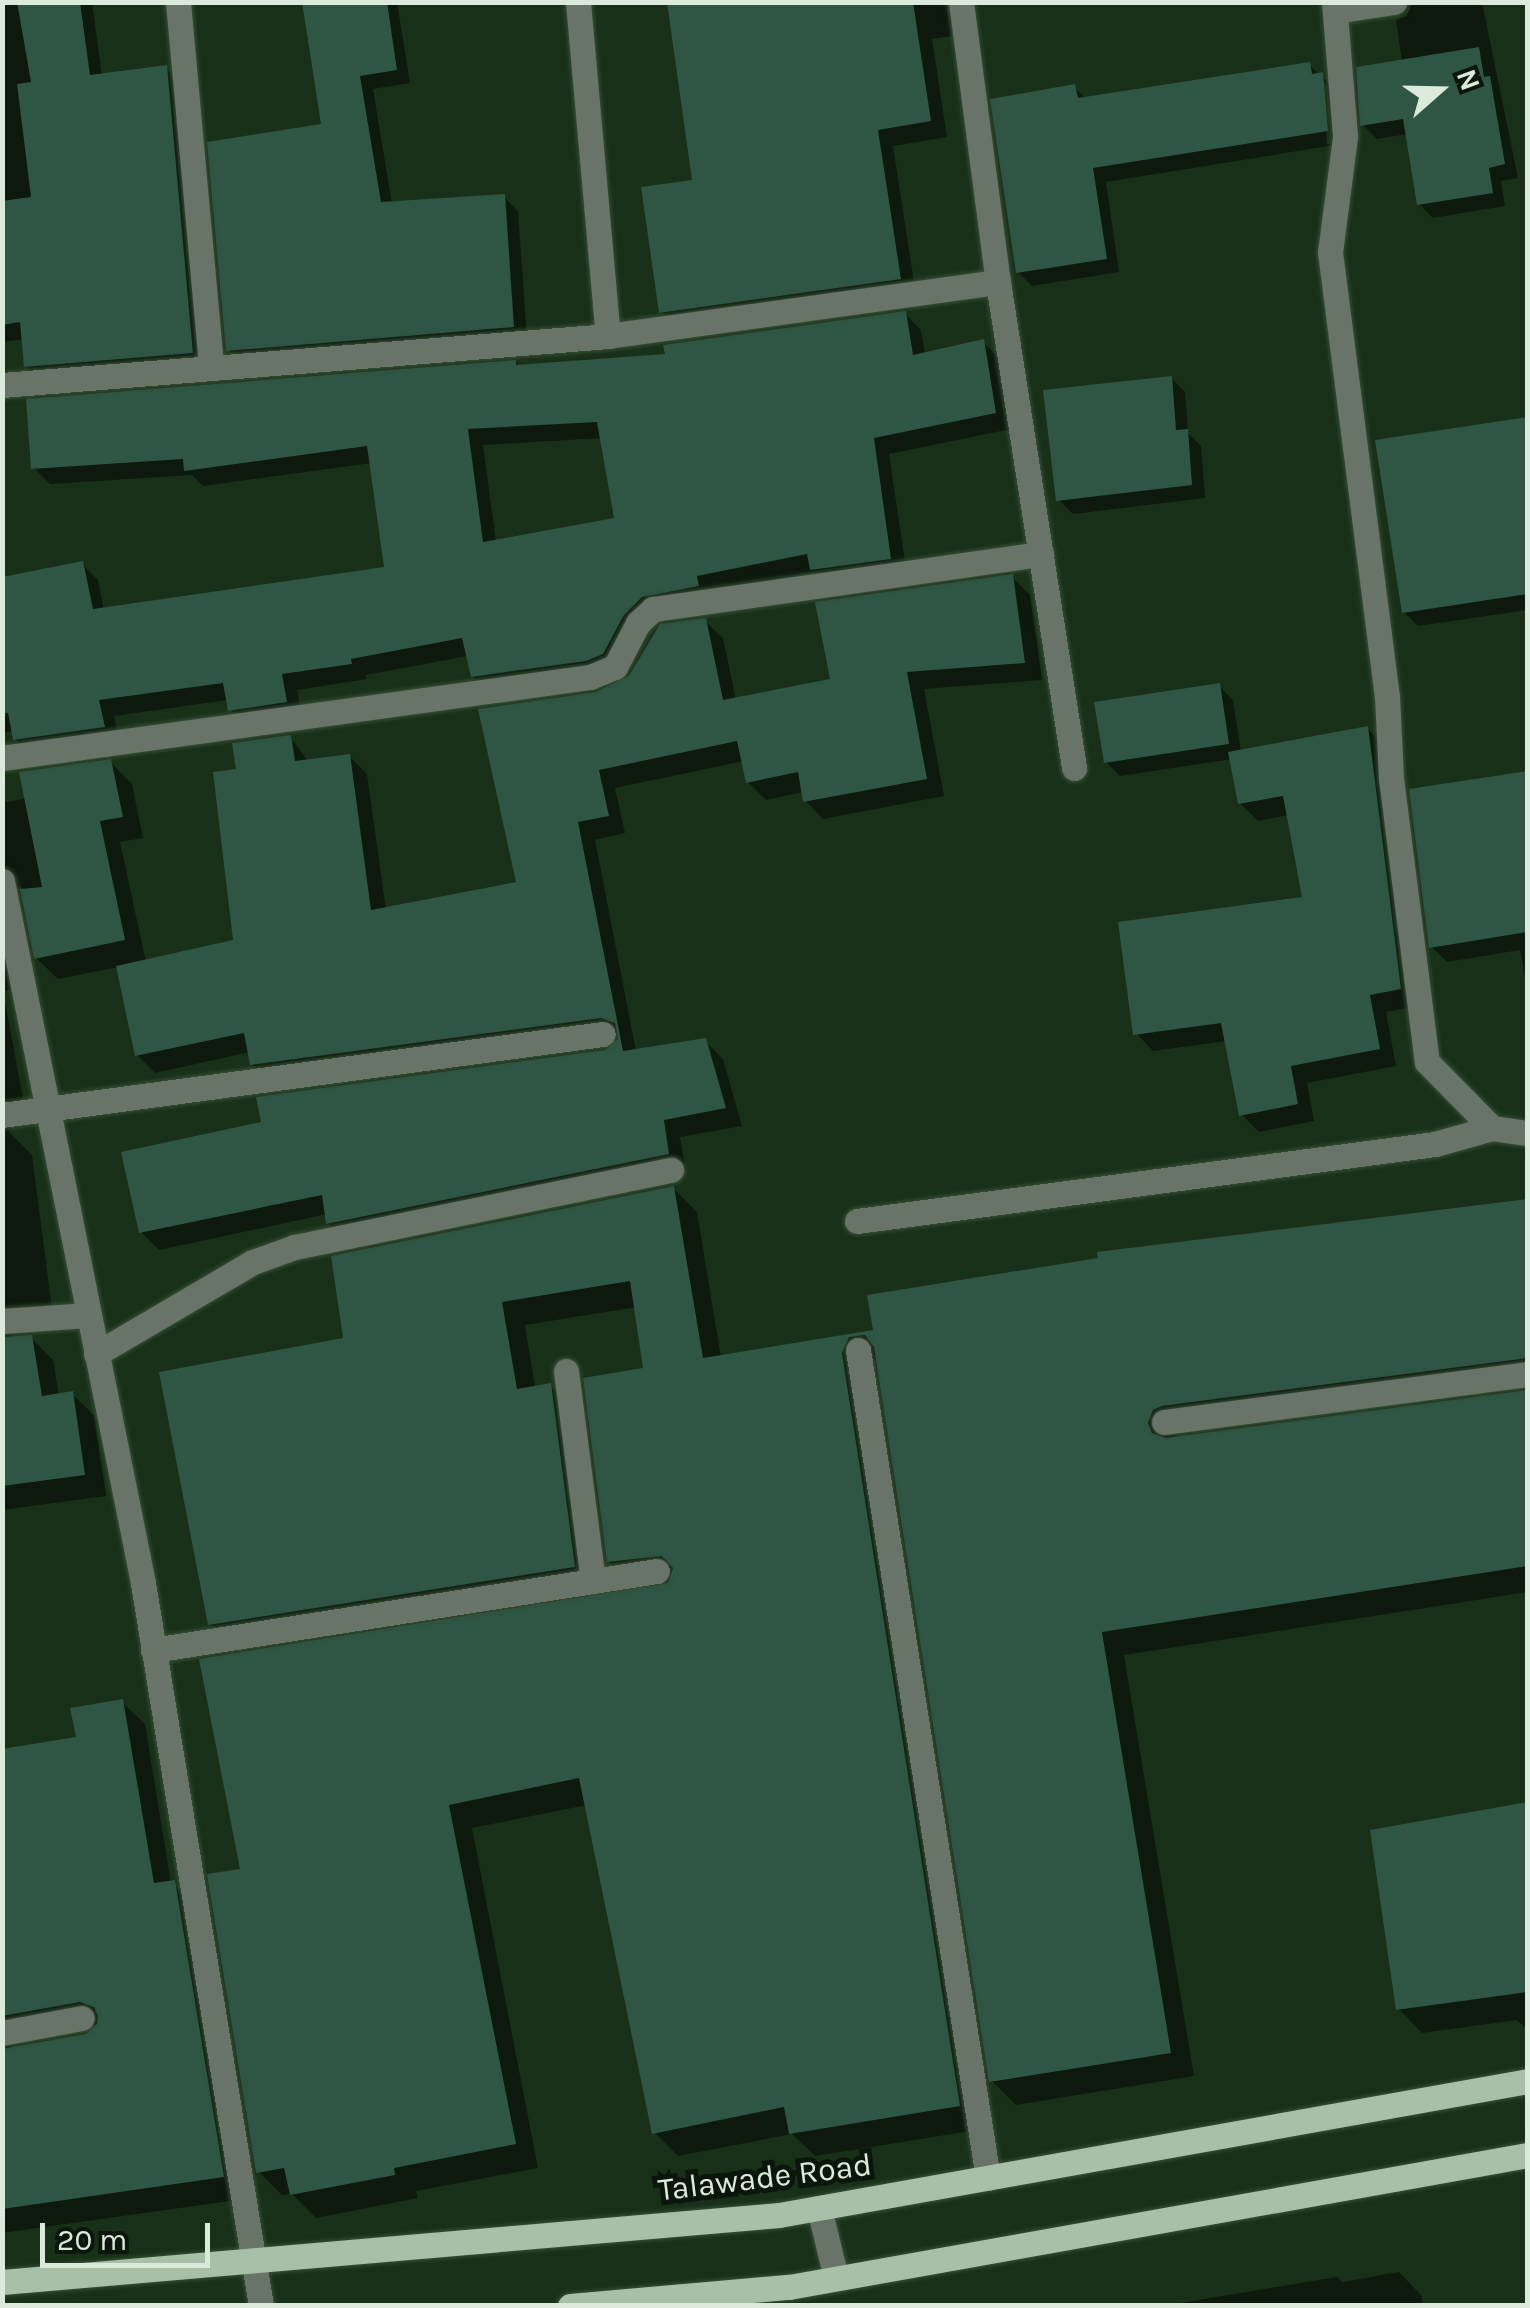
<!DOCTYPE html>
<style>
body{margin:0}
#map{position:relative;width:1530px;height:2308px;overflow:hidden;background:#183018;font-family:Karla,sans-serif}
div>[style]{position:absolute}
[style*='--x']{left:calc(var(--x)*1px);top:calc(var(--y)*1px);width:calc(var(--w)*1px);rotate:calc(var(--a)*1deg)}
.shadow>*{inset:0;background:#0007}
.building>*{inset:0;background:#2f5544}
.roads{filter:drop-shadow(0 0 2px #374e37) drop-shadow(0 0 2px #374e37)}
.minor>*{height:25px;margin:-12.5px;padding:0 12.5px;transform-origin:12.5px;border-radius:12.5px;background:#687468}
.major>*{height:25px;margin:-12.5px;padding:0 12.5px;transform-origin:12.5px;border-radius:12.5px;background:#a7c0a7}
span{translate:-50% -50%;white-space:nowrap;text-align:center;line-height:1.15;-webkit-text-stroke:10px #0a150b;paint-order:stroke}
.street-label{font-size:32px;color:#dbeadb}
.frame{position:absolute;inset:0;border:5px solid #dbeadb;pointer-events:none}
.north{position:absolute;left:1390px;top:40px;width:100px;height:100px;-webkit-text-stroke:8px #0a150b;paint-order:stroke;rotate:70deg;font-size:28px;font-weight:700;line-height:40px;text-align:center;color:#dbeadb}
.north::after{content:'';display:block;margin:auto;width:35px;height:45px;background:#dbeadb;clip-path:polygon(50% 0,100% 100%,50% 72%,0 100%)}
.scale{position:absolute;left:40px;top:2223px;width:170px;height:45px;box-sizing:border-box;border:5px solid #dbeadb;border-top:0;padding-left:12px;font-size:30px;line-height:35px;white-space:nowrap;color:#dbeadb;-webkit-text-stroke:8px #0a150b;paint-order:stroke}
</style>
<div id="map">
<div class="shadow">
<div style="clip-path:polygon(2px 2px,92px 2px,102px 76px,166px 68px,181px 83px,207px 368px,41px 381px,26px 366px,24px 339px,2px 342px)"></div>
<div style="clip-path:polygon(304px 2px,397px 2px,410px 83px,373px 89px,392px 204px,504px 197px,518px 211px,527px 340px,242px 364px,228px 349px,324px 126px)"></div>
<div style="clip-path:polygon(670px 2px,946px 2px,952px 36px,932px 39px,947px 137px,893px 146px,916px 295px,678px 328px,661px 311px,695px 182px)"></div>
<div style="clip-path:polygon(1412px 2px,1482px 2px,1518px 178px,1501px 181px,1505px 206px,1433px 218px,1419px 204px,1408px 134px,1377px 139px,1363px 125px,1402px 62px,1396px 20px,1407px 16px)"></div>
<div style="clip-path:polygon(evenodd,1309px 65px,1336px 89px,1341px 144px,1106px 182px,1119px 272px,1032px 286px,1018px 272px,1074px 87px,1087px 100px,1309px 65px,1322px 80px,1327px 86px,1332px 143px,1327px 144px,1322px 80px)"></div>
<div style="clip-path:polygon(evenodd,905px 314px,921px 330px,925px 355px,983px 342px,999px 358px,1011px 429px,889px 454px,907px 575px,828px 586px,814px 572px,712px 592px,659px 613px,620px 670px,489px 692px,473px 676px,468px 656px,366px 675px,367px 679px,297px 690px,302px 718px,246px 726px,230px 709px,228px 700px,114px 716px,120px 743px,32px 755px,15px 739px,14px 731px,2px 733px,2px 580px,82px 564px,98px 580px,104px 610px,386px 569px,372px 463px,203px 486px,192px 475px,50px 484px,34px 468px,515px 362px,519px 367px,667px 357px,905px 314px,603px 438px,617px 520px,496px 542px,483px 445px,603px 438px)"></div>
<div style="clip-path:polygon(1171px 378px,1185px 392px,1188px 433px,1201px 446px,1205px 498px,1073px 514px,1059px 500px)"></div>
<div style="clip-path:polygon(1528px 418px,1528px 610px,1418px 626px,1404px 612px)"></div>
<div style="clip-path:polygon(1012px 577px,1030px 595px,1042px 680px,924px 689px,944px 796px,823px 819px,806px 801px,804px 792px,766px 800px,748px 782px,744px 761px,615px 788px,625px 833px,595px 840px,636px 1051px,705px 1041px,723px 1059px,742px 1126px,680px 1137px,686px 1171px,346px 1241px,328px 1223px,327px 1214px,159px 1250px,141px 1232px,606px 1052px,621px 1040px,620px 1035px,270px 1082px,252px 1064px,250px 1052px,155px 1073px,137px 1055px,119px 967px,58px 979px,36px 958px,21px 886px,8px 897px,23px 987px,3px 991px,27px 1119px,13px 1124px,9px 1132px,32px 1155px,52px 1309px,15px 1328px,10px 1338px,31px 1338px,53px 1360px,59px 1396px,72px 1394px,94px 1415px,106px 1496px,2px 1510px,2px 803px,27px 798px,110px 762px,132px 784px,143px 838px,120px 842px,146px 962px,236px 942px,239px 771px,290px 737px,309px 762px,350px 757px,367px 774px,386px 910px,519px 884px,597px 695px,630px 678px,705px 621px,723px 638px,736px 700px,832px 681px)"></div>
<div style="clip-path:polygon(1219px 686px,1233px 700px,1241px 752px,1367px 728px,1384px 746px,1418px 1006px,1386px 1012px,1396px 1066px,1307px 1083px,1314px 1121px,1259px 1132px,1241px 1114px,1227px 1041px,1153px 1051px,1136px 1033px,1305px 900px,1289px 815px,1258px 821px,1240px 803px,1232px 759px,1120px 776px,1106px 762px)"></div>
<div style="clip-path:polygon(1528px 773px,1528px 991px,1520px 950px,1447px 962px,1431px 946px)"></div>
<div style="clip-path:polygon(674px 1189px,697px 1212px,721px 1357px,876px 1332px,1528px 1201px,1528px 1386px,1186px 1429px,1171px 1440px,1528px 1393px,1528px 1592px,1124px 1655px,1194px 2076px,1016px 2105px,992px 2081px,878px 1358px,866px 1367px,983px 2129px,815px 2156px,792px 2134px,678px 2156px,654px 2132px,587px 1805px,472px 1828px,538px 2168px,416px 2191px,418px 2198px,316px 2218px,292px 2194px,282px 2195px,258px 2171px,243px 1871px,679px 1579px,633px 1585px,609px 1561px,646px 1370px,637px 1307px,525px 1325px,535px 1388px,550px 1386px,574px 1409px,597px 1591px,235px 1647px,211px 1624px,346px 1340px)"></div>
<div style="clip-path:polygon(evenodd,122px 1702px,145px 1724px,171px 1883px,196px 1904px,244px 2199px,2px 2233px,2px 1751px,79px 1739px,122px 1702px,102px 2023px,87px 2036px,10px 2050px,13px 2043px,102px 2023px)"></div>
<div style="clip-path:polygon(1528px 1805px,1528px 2030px,1517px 2020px,1422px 2033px,1399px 2009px)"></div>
<div style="clip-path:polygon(1399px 2272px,1422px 2296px,1423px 2306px,1162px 2306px,1337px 2277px,1342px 2282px)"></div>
</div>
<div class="building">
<div style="clip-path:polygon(17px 2px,80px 2px,90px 75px,167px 65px,193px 353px,24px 367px,20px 322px,2px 325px,2px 201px,31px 197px,17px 84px,31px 82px)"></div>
<div style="clip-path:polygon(302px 2px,387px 2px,397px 70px,360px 76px,381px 202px,505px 194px,514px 327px,226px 351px,207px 142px,321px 124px)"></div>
<div style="clip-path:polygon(667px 2px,913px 2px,931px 121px,878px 130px,901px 279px,659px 313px,641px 187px,692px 180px)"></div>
<div style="clip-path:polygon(1479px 47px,1484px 77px,1490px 76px,1505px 164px,1489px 168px,1493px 193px,1417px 205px,1403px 119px,1360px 126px,1356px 67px)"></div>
<div style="clip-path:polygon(1310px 62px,1312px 74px,1323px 72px,1328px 131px,1093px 168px,1107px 259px,1016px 273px,990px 99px,1075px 84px,1078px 98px)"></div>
<div style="clip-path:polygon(evenodd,906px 311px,913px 355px,984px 339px,996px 413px,874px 438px,891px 559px,810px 570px,807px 554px,697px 576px,699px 586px,642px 597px,624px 615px,603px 654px,586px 661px,471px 677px,462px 638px,351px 659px,352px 664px,282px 674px,287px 702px,228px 711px,223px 683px,99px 700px,105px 727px,13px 740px,8px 713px,2px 714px,2px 577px,83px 561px,93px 609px,384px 567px,367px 446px,184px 471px,183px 459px,31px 469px,26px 399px,516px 360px,516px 365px,665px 354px,663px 345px,906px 311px,597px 422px,614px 518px,483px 542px,468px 429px,597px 422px)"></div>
<div style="clip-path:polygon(1172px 376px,1176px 430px,1188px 429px,1192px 485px,1056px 501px,1043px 390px)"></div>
<div style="clip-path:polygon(1528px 417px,1528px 594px,1402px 613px,1375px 440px)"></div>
<div style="clip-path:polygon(1013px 574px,1025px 663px,907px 672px,927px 779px,803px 802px,798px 772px,746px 783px,737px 741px,599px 770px,609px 816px,578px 822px,623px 1051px,706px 1038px,726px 1108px,664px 1120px,669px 1154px,326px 1224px,322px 1195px,139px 1233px,121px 1152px,261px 1122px,256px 1097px,605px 1050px,618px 1039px,615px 1023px,601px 1018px,250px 1065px,244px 1033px,135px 1056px,116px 966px,233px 940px,213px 772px,236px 769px,232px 743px,291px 735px,295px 761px,350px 754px,371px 910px,516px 882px,478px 709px,596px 692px,629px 676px,660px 624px,706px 618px,723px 700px,830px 679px,815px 602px)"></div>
<div style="clip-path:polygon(1220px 683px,1229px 744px,1104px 763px,1094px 702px)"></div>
<div style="clip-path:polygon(1368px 726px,1401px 989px,1370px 995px,1380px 1049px,1291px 1066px,1298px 1104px,1239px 1116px,1221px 1023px,1133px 1035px,1118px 922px,1302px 897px,1283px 796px,1238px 804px,1228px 752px)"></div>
<div style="clip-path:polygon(111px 759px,123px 817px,100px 821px,125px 940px,34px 959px,20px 889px,42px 887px,19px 772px)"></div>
<div style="clip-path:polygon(1528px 771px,1528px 932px,1429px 948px,1409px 789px)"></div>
<div style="clip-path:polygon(674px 1186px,703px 1358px,873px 1330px,867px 1295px,1098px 1258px,1097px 1252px,1528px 1199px,1528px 1358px,1162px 1406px,1153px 1410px,1148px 1423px,1152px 1433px,1166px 1438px,1528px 1390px,1528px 1566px,1102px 1632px,1171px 2053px,989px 2082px,874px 1347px,865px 1335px,849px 1337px,842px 1353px,960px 2106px,789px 2134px,784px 2107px,652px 2134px,579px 1778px,449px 1805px,516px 2144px,394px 2168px,395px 2175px,290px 2195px,284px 2168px,256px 2173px,207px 1874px,240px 1869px,199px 1659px,668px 1583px,673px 1568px,662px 1556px,607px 1562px,583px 1378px,643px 1368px,630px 1281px,502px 1302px,517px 1389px,551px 1383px,575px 1567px,208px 1625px,159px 1372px,343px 1338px,331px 1256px)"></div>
<div style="clip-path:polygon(32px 1335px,42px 1396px,73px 1391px,85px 1475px,2px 1486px,2px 1337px)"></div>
<div style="clip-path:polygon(123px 1699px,154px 1883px,175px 1880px,224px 2177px,2px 2209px,2px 2049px,86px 2034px,97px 2024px,98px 2016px,94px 2007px,80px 2002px,2px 2016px,2px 1749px,76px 1737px,70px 1708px)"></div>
<div style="clip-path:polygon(1528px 1802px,1528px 1992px,1396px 2010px,1370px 1830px)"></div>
</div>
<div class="roads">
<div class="minor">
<div style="--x:178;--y:2;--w:367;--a:84.8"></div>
<div style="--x:578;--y:2;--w:335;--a:84.9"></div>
<div style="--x:961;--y:2;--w:282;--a:82.5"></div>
<div style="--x:998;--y:282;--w:492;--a:81.1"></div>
<div style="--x:1334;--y:2;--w:135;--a:85.3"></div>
<div style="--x:1345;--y:137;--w:116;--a:97.4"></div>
<div style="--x:1330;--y:252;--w:448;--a:82.7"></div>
<div style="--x:1387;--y:696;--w:82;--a:87.2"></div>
<div style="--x:1391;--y:778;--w:286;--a:82.8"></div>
<div style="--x:1427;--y:1062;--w:93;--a:45.4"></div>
<div style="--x:1492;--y:1128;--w:36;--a:8"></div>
<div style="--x:1335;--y:11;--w:60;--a:-8.7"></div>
<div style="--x:2;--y:385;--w:608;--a:-4.62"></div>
<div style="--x:608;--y:336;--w:394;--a:-7.9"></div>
<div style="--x:2;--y:758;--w:594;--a:-7.84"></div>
<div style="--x:590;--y:677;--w:27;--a:-22"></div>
<div style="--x:615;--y:667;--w:50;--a:-62.4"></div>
<div style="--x:638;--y:623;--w:21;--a:-43"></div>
<div style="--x:653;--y:609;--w:392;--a:-8.1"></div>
<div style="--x:2;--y:881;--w:716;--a:78.64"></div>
<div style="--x:143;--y:1583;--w:733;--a:80.73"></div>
<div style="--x:2;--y:1115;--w:606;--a:-7.68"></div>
<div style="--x:857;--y:1221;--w:583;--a:-7.59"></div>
<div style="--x:1435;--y:1144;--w:59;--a:-15.7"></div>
<div style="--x:2;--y:1321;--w:86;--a:-4"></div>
<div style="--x:858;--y:1350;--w:838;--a:81.08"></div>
<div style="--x:96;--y:1354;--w:182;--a:-30.4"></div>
<div style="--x:253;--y:1262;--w:45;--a:-19.7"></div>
<div style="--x:295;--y:1247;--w:384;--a:-11.6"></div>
<div style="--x:566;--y:1371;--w:212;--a:82.7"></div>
<div style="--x:1164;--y:1422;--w:367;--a:-7.5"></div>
<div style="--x:153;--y:1650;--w:510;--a:-8.91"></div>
<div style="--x:2;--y:2033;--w:81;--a:-10.6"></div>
<div style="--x:819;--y:2208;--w:72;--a:76.3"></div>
</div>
<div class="major">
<div style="--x:2;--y:2282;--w:780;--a:-4.93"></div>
<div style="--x:779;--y:2215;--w:761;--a:-10.14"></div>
<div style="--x:570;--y:2306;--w:220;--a:-5"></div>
<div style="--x:789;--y:2287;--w:751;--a:-10.13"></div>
</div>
</div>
<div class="street-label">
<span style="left:765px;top:2178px;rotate:-7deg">Talawade Road</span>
</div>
<div class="frame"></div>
<div class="north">N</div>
<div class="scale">20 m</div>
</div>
